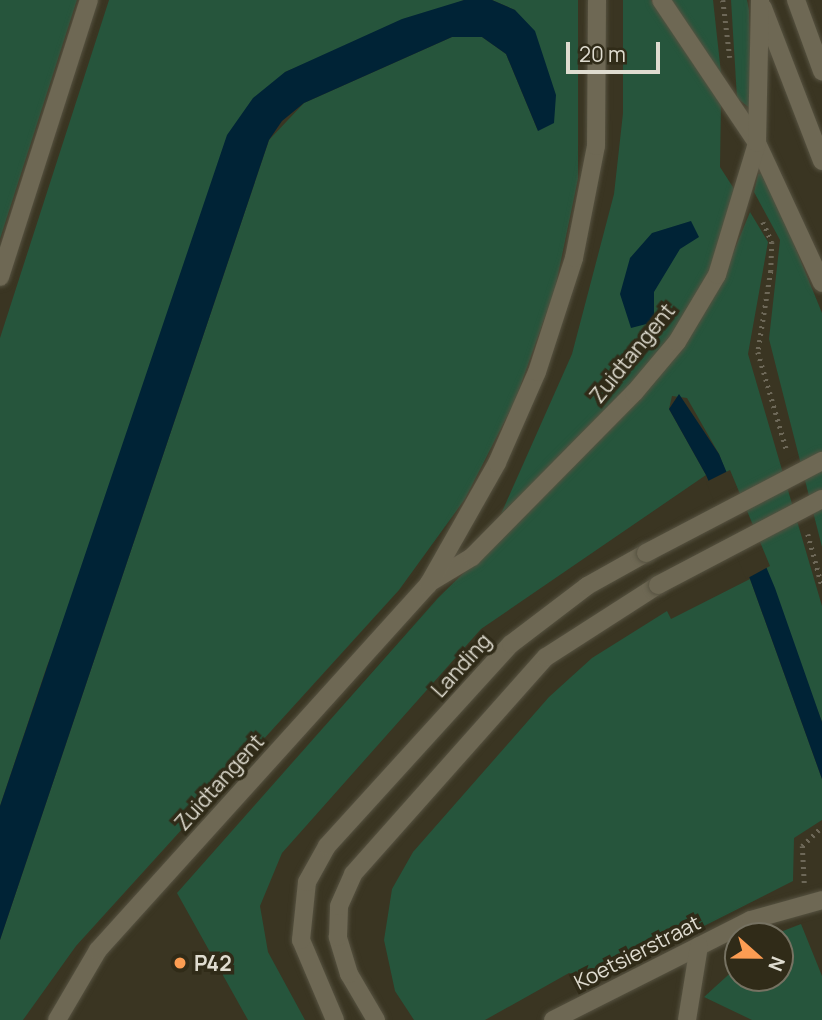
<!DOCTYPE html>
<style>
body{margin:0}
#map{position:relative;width:822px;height:1020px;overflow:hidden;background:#3a3522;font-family:Manrope,sans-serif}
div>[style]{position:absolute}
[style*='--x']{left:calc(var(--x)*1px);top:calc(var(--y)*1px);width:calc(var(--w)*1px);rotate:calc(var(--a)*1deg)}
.green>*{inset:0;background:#26553c}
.water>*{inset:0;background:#002336}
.pier>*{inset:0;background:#3a3522}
.path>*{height:4.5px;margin-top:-2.25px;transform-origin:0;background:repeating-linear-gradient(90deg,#6d6858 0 2px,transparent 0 7px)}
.roads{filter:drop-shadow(0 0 2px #565241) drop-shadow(0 0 2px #565241)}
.minor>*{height:18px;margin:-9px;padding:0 9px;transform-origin:9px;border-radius:9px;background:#6e6854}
.bridges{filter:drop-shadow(0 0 2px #565241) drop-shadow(0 0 2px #565241)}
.minor-bridge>*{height:18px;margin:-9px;padding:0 9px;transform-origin:9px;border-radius:9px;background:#6e6854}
.dots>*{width:19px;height:19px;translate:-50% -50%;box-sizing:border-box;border:4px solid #302b18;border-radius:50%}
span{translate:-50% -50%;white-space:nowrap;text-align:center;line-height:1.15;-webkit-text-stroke:7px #302b18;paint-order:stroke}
.street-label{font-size:21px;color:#dfdcd0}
.poi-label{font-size:21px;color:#dfdcd0;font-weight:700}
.left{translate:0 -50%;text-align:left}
.north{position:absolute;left:724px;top:922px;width:70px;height:70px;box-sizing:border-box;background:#302b18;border:2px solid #767262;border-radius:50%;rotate:111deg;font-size:19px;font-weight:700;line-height:28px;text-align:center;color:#dfdcd0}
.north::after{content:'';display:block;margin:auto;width:24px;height:32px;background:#fc9d53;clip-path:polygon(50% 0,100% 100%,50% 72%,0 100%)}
.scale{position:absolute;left:566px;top:42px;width:94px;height:32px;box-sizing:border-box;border:4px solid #dfdcd0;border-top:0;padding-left:9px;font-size:21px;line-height:24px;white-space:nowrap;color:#dfdcd0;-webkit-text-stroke:5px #302b18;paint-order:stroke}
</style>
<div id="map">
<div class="green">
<div style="clip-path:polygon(0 0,77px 0,0 239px)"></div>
<div style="clip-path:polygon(109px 0,464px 0,285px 72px,47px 666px,0 806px,0 338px)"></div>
<div style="clip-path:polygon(492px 0,578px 0,578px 179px,555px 289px,515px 401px,465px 499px,399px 590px,76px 946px,23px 1020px,0 1020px,0 940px,269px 140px,304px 103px,452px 37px,482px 37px,506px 54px,538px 131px,515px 10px)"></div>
<div style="clip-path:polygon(623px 0,651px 0,721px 101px,720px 167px,738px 195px,708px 274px,671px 337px,630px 388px,501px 514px,572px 354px,614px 194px,623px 113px)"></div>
<div style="clip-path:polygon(671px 0,713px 0,721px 73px,676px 10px)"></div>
<div style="clip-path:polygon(731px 0,747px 0,749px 10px,752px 110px,737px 98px)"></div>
<div style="clip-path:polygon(765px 173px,822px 313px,822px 547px,769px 339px,780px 240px,754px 192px,758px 174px)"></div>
<div style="clip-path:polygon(750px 212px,768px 242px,748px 354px,822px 606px,822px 722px,719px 454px,687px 398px,672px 396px,669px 409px,706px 475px,481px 629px,282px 853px,260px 906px,268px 952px,305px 1020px,248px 1020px,177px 893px,438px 598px,596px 443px,722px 280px)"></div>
<div style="clip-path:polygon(750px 579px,822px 779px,822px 820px,794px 838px,793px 881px,595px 981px,569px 973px,485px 1020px,414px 1020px,395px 991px,384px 940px,392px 889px,413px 852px,549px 697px,592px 658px,667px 611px,671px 619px)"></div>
<div style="clip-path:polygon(801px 924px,822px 976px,822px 1020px,752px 1020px,704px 997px,738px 966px,738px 978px,780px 978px,780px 936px,770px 936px)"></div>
</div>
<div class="water">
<div style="clip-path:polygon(464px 0,492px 0,515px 10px,535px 31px,556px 95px,554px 123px,538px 131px,506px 54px,482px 37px,452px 37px,304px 103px,282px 121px,269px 140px,0 940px,0 806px,227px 135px,253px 98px,285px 72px,402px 19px)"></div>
<div style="clip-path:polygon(691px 221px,699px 237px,680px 249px,654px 292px,654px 322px,631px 328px,620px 294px,630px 258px,652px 233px)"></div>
<div style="clip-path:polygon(679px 394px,719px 454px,775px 588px,822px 722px,822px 779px,750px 579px,706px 475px,669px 409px)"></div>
</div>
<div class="pier">
<div style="clip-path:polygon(730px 470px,770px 566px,746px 579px,706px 482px)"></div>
</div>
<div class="path">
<div style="--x:723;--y:0;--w:58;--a:83.1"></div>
<div style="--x:763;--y:222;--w:22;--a:66"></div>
<div style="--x:772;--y:242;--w:29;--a:92"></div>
<div style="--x:771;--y:271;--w:82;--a:99.1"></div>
<div style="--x:758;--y:352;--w:103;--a:73.7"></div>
<div style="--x:808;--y:534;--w:54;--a:74.9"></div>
<div style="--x:804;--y:883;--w:37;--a:-93"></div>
<div style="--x:802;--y:846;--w:28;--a:-44"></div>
</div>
<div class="roads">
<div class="minor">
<div style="--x:661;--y:0;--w:172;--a:56.1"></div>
<div style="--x:757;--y:143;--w:154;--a:65.1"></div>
<div style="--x:796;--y:0;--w:76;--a:69.9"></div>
<div style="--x:763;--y:8;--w:164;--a:68.9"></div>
<div style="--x:0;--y:277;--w:291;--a:-72.2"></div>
<div style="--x:429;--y:583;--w:50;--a:-31.2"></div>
<div style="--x:472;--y:557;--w:231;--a:-45.4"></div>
<div style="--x:634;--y:393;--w:67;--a:-49.9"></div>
<div style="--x:677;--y:342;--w:78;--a:-59.2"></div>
<div style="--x:717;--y:275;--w:138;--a:-73.1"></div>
<div style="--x:757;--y:143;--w:143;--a:-88.8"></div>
<div style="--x:57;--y:1020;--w:81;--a:-59.6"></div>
<div style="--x:98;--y:950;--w:492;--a:-47.9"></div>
<div style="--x:428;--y:585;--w:140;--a:-60.5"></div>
<div style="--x:497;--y:463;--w:99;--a:-66.3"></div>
<div style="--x:537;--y:372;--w:120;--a:-72"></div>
<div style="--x:574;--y:258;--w:114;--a:-78.9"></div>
<div style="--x:596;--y:146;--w:146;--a:-89.6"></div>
<div style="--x:335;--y:1020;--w:87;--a:-113"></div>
<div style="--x:301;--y:940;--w:58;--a:-84.1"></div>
<div style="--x:307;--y:882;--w:41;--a:-60.9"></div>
<div style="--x:327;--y:846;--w:273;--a:-47.7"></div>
<div style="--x:511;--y:644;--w:96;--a:-37.3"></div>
<div style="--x:587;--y:586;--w:68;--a:-29.2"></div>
<div style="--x:376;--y:1020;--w:53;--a:-120.4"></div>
<div style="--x:349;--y:974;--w:39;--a:-107"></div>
<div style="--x:338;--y:937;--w:31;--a:-88"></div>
<div style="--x:339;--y:906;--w:35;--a:-66"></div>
<div style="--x:353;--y:874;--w:290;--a:-48.4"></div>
<div style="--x:546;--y:657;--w:133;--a:-32.7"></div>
<div style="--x:553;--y:1020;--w:222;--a:-26.8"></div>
<div style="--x:751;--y:920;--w:74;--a:-15.7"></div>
<div style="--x:687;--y:1020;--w:75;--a:-80.8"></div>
</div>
</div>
<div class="bridges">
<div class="minor-bridge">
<div style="--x:646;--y:553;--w:199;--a:-27.6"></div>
<div style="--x:658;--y:585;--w:185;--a:-27.7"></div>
</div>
</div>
<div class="dots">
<div style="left:180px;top:963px;background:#fc9d53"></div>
</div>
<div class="street-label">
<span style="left:632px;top:353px;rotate:-51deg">Zuidtangent</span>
<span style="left:461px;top:665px;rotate:-48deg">Landing</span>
<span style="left:219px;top:782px;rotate:-48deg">Zuidtangent</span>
<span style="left:637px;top:952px;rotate:-27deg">Koetsierstraat</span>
</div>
<div class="poi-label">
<span class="left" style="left:194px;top:963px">P42</span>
</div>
<div class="north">N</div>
<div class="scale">20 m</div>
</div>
